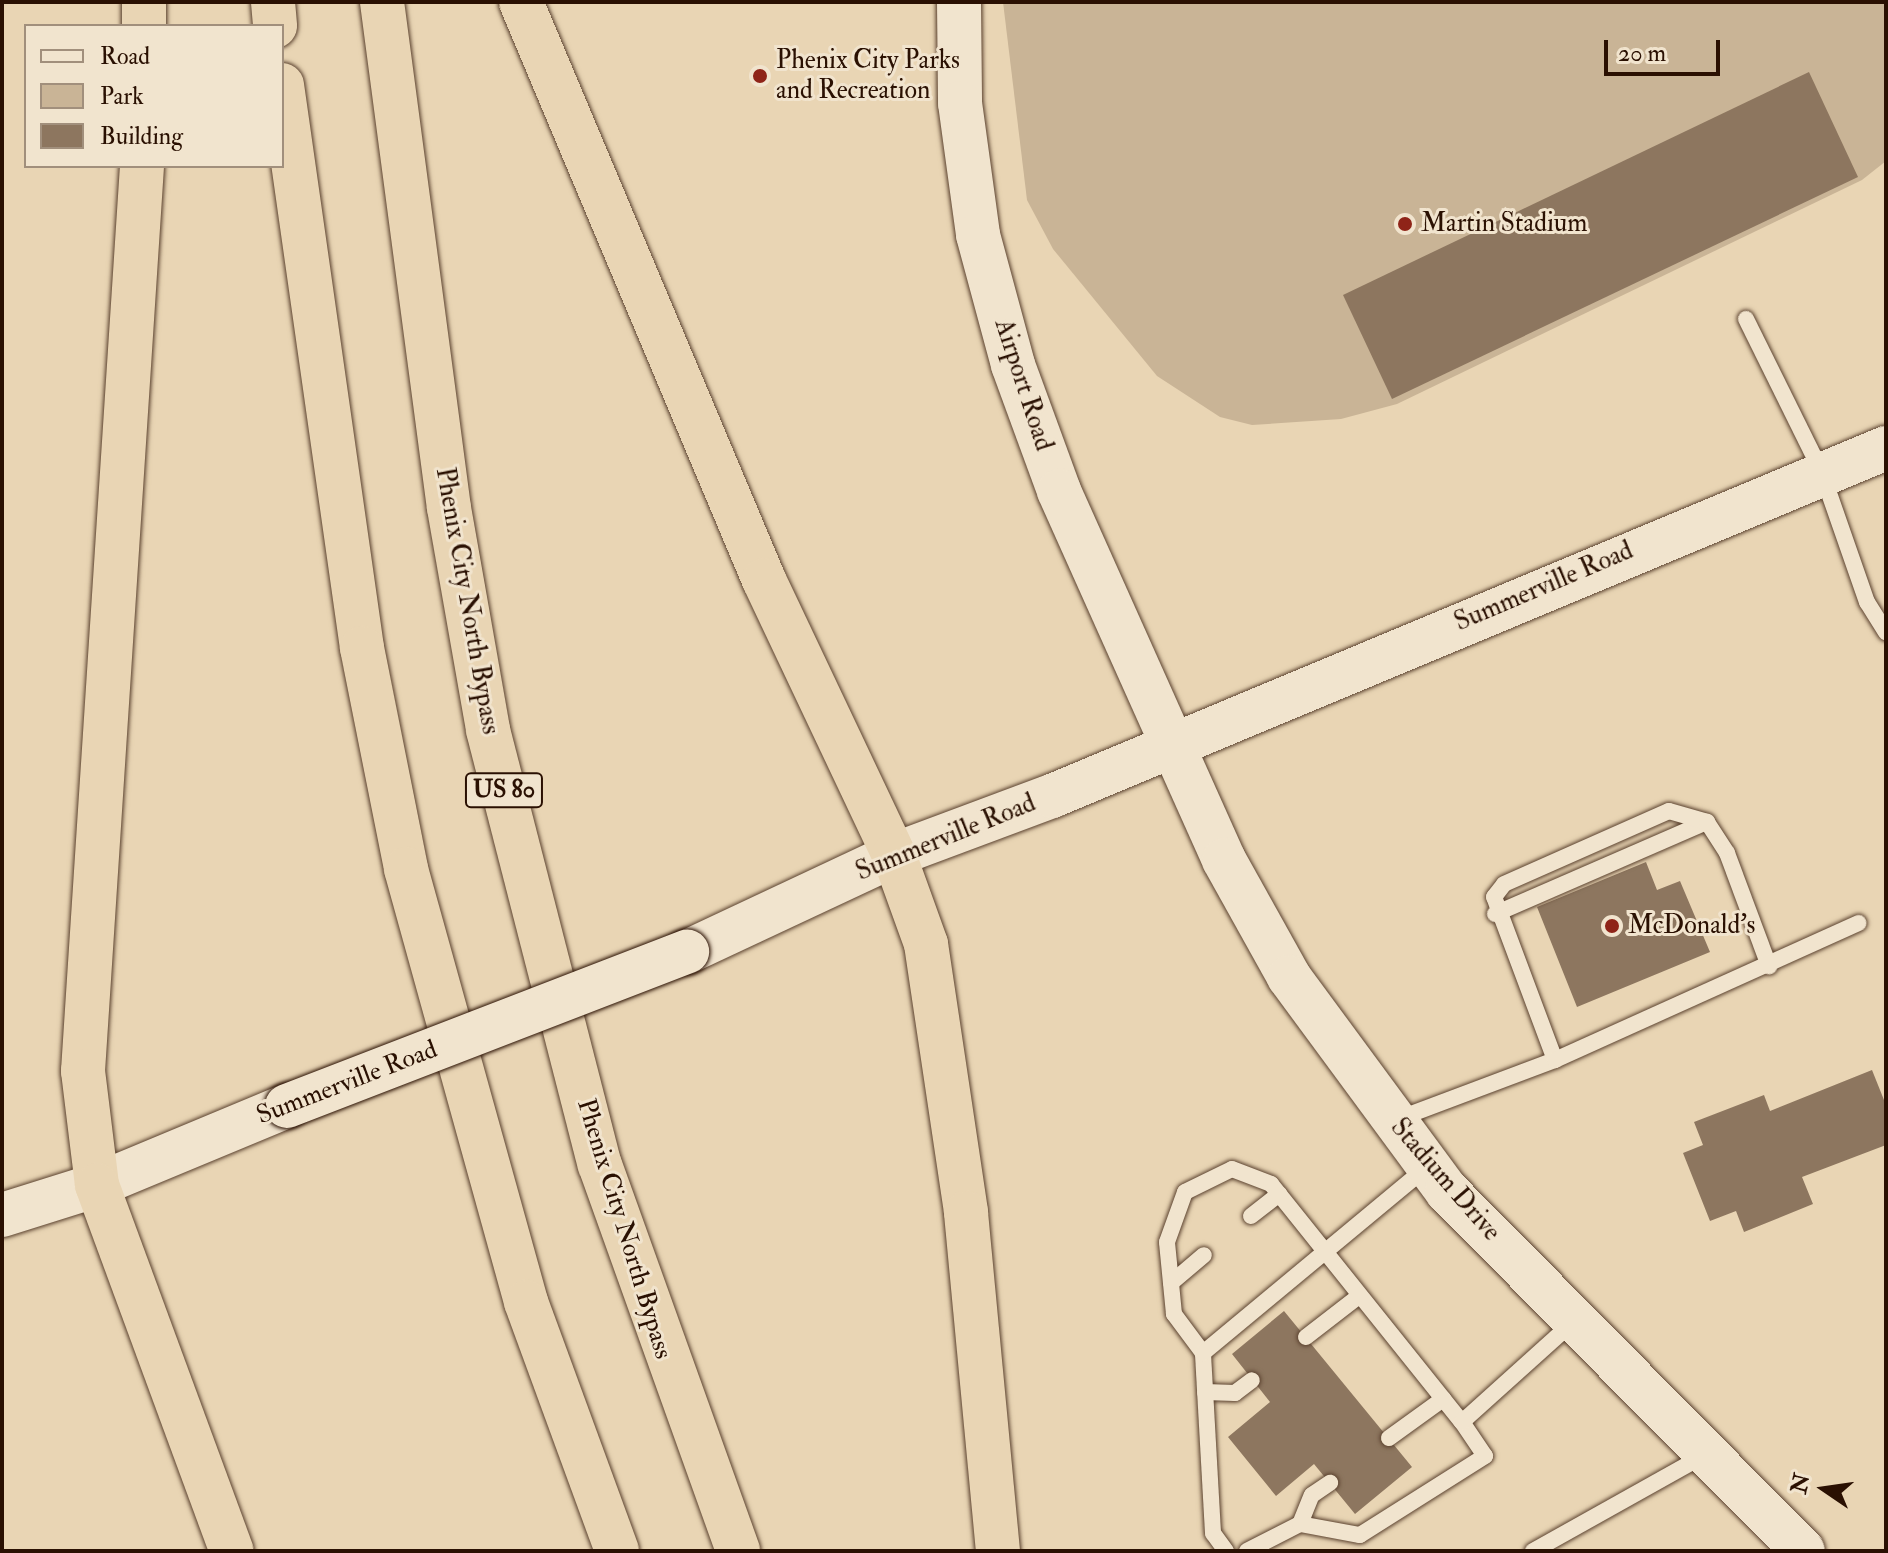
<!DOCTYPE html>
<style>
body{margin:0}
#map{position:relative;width:1888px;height:1553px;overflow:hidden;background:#e9d5b4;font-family:"IM FELL Double Pica",serif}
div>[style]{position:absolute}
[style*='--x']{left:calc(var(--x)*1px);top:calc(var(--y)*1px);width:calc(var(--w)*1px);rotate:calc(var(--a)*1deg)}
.green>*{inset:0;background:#c9b496}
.building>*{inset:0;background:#8d765f}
.roads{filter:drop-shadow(0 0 2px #5a412e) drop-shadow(0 0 2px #5a412e)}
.lane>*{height:16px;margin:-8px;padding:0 8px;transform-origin:8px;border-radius:8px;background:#f1e4ce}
.secondary>*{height:44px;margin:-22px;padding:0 22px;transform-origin:22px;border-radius:22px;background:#f1e4ce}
.highway>*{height:44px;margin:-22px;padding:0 22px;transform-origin:22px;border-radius:22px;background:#e9d5b4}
.bridges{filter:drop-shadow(0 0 2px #2a1002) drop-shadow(0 0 2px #2a1002)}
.secondary-bridge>*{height:44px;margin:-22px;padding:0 22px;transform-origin:22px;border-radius:22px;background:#f1e4ce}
.dots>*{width:22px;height:22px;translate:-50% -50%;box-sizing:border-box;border:4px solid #f1e4ce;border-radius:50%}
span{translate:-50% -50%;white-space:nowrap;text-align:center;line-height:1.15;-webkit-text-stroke:6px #f1e4ce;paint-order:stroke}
.shield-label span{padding:2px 6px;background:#f1e4ce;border:2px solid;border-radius:6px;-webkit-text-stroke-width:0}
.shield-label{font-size:24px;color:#2a1002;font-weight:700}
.poi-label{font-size:26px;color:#2a1002}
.left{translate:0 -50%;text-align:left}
.street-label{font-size:26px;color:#2a1002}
.frame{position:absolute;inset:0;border:4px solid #2a1002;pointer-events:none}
.legend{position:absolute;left:24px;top:24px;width:260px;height:144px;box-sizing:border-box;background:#f1e4ce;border:2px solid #a18f7c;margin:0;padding:10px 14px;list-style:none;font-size:24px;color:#2a1002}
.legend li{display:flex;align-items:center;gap:16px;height:40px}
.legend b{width:40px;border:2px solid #a18f7c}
.north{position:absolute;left:1784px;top:1449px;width:80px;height:80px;-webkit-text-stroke:6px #f1e4ce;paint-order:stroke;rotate:283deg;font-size:22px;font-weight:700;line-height:32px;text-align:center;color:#2a1002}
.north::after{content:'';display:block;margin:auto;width:28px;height:36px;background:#2a1002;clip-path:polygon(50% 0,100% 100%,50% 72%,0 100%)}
.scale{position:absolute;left:1604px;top:40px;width:116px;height:36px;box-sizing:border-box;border:4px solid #2a1002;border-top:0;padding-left:10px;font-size:24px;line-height:28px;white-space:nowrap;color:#2a1002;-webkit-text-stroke:6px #f1e4ce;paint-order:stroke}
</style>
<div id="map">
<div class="green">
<div style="clip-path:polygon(1003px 2px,1886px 2px,1886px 161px,1862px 180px,1397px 404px,1341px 419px,1252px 425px,1220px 417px,1157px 376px,1053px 249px,1027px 200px)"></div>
</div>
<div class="building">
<div style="clip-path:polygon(1809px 72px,1858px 177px,1392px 399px,1343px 295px)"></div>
<div style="clip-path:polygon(1646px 862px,1657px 890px,1680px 881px,1710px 952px,1577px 1007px,1537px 907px)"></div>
<div style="clip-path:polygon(1872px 1070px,1886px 1105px,1886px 1145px,1802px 1177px,1813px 1204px,1744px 1232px,1736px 1211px,1710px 1221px,1683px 1153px,1703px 1145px,1694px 1122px,1764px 1095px,1770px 1111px)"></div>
<div style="clip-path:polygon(1284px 1311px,1412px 1467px,1355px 1514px,1314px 1464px,1276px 1496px,1228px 1437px,1270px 1402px,1232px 1354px)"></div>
</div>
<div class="roads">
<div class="lane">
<div style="--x:1746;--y:319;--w:172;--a:63.7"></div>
<div style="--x:1822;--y:473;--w:137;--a:70.8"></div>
<div style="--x:1867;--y:602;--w:36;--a:58"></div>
<div style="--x:1495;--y:914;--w:231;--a:-23.5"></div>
<div style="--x:1555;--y:1060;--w:174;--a:-110.5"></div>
<div style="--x:1494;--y:897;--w:16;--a:-52"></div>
<div style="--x:1504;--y:884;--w:180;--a:-23.9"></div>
<div style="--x:1669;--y:811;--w:40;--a:16"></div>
<div style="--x:1707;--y:822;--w:37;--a:57"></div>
<div style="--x:1727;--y:853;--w:121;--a:69.6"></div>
<div style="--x:1398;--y:1119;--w:168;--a:-20.6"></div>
<div style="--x:1555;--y:1060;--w:333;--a:-24.3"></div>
<div style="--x:1251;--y:1216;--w:36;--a:-38"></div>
<div style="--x:1171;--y:1283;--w:43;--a:-40.3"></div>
<div style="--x:1306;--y:1337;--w:67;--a:-37.7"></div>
<div style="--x:1203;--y:1353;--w:49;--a:-126.6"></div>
<div style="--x:1174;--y:1314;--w:72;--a:-95.6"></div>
<div style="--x:1167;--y:1242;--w:53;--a:-70.2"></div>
<div style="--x:1185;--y:1192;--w:52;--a:-26.1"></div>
<div style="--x:1232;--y:1169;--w:42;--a:21"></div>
<div style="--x:1271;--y:1184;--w:305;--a:51.3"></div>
<div style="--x:1205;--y:1392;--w:30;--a:2"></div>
<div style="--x:1235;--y:1393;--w:21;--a:-37"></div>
<div style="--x:1389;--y:1438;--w:67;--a:-35.8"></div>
<div style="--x:1300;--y:1524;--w:31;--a:-68"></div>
<div style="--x:1312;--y:1495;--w:22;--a:-34"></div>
<div style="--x:1226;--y:1551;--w:22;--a:-126"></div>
<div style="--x:1213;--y:1533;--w:180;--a:-93.2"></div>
<div style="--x:1203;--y:1353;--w:291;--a:-39.7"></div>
<div style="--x:1247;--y:1551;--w:59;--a:-27"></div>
<div style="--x:1300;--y:1524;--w:61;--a:10.4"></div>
<div style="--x:1360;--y:1535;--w:148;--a:-32.3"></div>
<div style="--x:1485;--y:1456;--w:41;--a:-124.1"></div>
<div style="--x:1462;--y:1422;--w:149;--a:-42"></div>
<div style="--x:1533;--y:1551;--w:195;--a:-29.2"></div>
</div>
<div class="secondary">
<div style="--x:959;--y:2;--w:101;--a:89.4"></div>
<div style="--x:960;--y:103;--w:133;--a:82.2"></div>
<div style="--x:978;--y:235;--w:135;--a:74.9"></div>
<div style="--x:1013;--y:365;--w:134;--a:69.9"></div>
<div style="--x:1059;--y:491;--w:404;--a:65.9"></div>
<div style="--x:1224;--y:860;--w:134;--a:60.9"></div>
<div style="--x:1289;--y:977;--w:266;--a:53.6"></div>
<div style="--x:1447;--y:1191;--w:506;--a:45.32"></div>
<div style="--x:687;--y:952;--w:229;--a:-25.1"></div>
<div style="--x:894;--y:855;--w:169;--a:-20.5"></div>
<div style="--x:1052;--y:796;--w:904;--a:-22.65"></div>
<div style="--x:2;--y:1215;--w:100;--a:-17.5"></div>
<div style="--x:97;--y:1185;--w:206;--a:-22.6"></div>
</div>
<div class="highway">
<div style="--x:273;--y:2;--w:24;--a:85"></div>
<div style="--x:382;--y:2;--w:510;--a:82.46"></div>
<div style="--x:449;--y:508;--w:225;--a:80"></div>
<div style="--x:488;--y:730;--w:449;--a:75.6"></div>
<div style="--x:600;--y:1165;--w:410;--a:70.3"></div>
<div style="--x:521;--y:2;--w:627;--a:67.2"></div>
<div style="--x:764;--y:580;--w:304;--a:64.7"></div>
<div style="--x:894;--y:855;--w:95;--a:70.2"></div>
<div style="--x:926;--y:944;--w:272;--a:81.5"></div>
<div style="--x:966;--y:1213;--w:340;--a:84.6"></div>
<div style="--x:144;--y:26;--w:24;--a:-90"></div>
<div style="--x:282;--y:85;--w:569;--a:81.91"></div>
<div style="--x:362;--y:648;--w:225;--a:78.7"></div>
<div style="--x:406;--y:869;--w:449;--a:74.5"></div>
<div style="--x:526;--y:1302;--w:265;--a:69.9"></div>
<div style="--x:142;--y:166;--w:907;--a:93.73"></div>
<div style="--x:83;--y:1071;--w:115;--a:83"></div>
<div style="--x:97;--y:1185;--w:390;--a:69.8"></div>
</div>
</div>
<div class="bridges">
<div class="secondary-bridge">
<div style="--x:287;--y:1106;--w:429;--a:-21.1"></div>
</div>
</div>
<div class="dots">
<div style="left:760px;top:76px;background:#8f2418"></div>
<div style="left:1405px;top:224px;background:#8f2418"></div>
<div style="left:1612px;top:926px;background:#8f2418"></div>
</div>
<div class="shield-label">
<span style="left:504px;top:790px">US 80</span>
</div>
<div class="poi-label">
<span class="left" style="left:776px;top:76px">Phenix City Parks<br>and Recreation</span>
<span class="left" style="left:1421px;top:224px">Martin Stadium</span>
<span class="left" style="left:1628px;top:926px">McDonald's</span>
</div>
<div class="street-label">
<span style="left:1023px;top:385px;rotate:72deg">Airport Road</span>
<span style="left:1544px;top:587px;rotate:-23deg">Summerville Road</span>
<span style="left:467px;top:601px;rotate:80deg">Phenix City North Bypass</span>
<span style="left:946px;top:838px;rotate:-22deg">Summerville Road</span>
<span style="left:347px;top:1083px;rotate:-21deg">Summerville Road</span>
<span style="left:1445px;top:1180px;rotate:49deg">Stadium Drive</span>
<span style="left:624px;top:1229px;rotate:73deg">Phenix City North Bypass</span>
</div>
<div class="frame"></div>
<ul class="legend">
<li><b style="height:10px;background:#f1e4ce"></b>Road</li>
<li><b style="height:22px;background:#c9b496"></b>Park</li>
<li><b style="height:22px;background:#8d765f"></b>Building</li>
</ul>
<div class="north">N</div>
<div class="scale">20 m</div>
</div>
